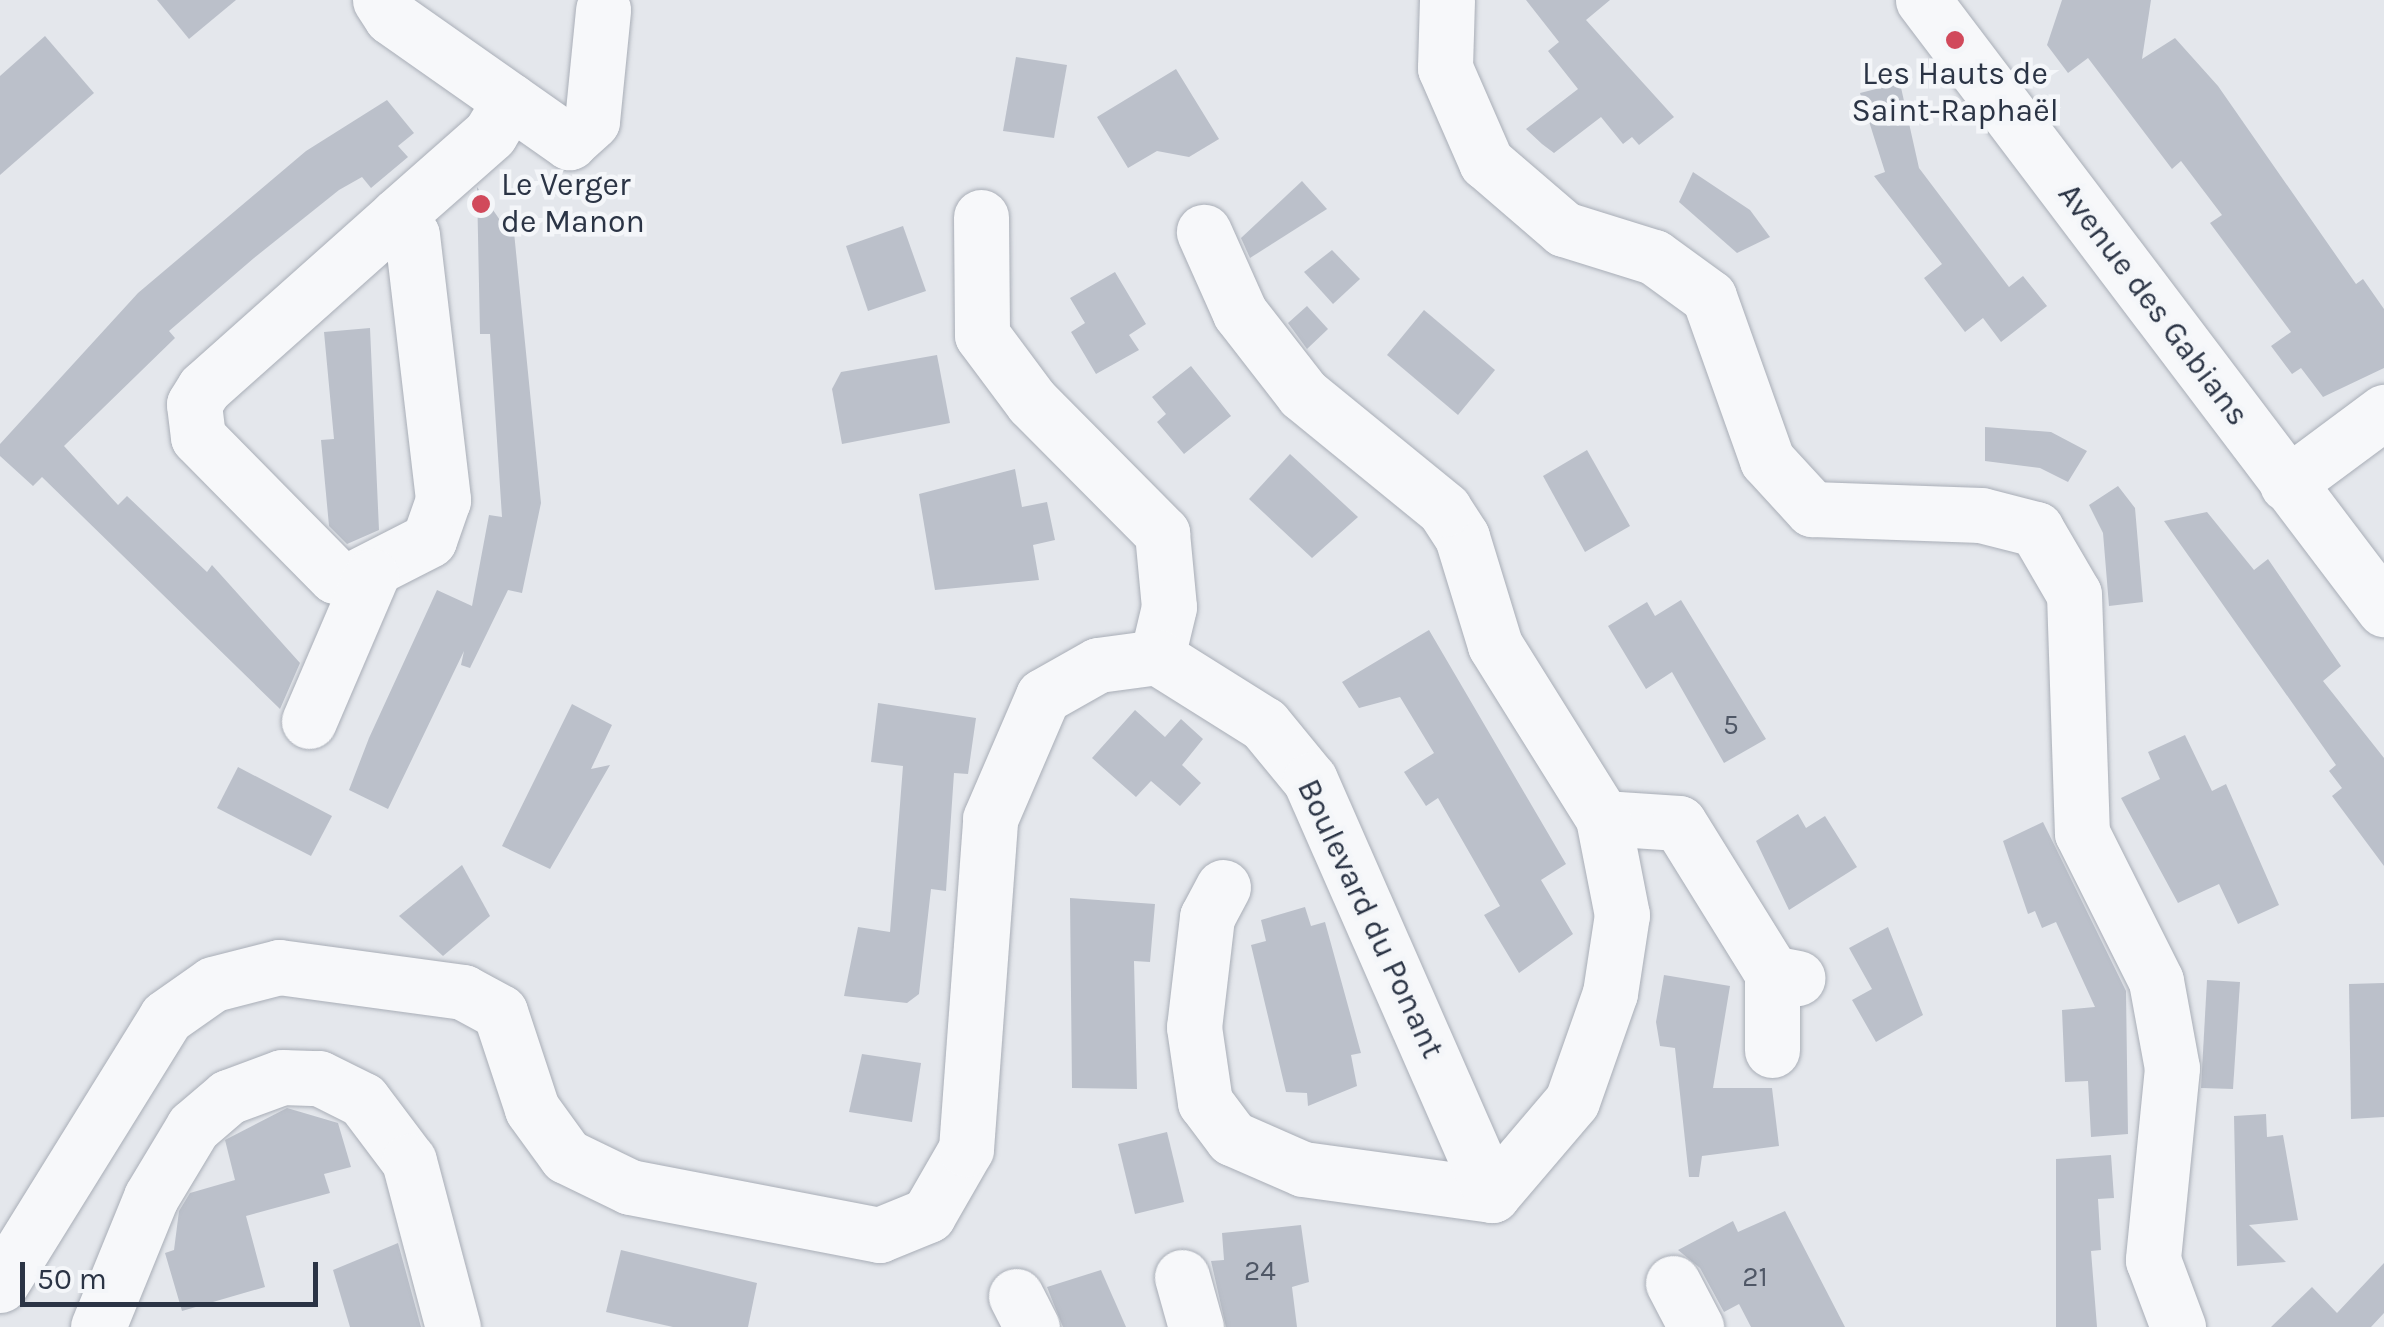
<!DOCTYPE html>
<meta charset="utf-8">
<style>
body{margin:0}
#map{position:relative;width:2384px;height:1327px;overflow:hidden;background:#e4e7ec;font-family:Karla,sans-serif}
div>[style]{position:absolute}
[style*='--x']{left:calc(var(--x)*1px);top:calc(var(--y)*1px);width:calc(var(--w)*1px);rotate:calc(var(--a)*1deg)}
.building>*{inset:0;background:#bbc0ca}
.roads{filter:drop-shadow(0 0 2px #a9aeb7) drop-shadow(0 0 2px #a9aeb7)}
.minor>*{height:55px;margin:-27.5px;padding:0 27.5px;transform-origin:27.5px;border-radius:27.5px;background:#f7f8fa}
.dots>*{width:28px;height:28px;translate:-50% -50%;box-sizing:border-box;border:5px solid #f4f6f9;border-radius:50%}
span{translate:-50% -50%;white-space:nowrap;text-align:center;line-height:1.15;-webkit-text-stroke:9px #f4f6f9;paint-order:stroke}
.number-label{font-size:28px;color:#4f5766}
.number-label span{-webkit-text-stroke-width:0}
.poi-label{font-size:32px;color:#2b3445}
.left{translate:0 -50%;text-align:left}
.street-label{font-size:32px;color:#2b3445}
.scale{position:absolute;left:20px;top:1262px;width:298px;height:45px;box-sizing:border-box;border:5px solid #2b3445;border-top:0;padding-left:12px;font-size:30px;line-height:35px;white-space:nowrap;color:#2b3445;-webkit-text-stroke:8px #f4f6f9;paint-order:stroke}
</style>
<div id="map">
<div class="building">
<div style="clip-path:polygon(157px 0,236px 0,189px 39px)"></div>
<div style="clip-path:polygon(1526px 0,1610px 0,1586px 20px,1674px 117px,1639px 145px,1632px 137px,1623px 144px,1601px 117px,1554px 153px,1542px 144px,1526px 129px,1578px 89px,1548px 51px,1559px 42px)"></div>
<div style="clip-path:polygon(2062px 0,2151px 0,2142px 59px,2175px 38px,2218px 86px,2356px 284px,2363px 279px,2384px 309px,2384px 368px,2323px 397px,2301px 368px,2292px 374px,2271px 346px,2291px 332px,2210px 223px,2222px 215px,2181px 161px,2172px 169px,2088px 58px,2068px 73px,2047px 45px)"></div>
<div style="clip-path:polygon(45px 36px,94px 93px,0 175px,0 76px)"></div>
<div style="clip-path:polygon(1016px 57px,1067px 65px,1054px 138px,1003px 131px)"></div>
<div style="clip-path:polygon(1176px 69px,1219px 139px,1189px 157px,1157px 151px,1128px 168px,1097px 117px)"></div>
<div style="clip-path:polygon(1900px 83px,1919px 168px,2009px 287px,2023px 276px,2047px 306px,2001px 342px,1983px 318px,1965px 332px,1924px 278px,1942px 264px,1874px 176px,1885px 172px,1860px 93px)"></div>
<div style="clip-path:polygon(387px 100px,414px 133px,398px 146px,408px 157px,371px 188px,362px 177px,339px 190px,254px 258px,169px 331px,175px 338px,64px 446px,118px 505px,127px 496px,207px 572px,212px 565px,300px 663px,280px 709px,42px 477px,33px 486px,0 456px,0 444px,138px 293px,306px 151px)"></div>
<div style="clip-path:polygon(1693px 172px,1750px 210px,1770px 237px,1737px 253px,1679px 202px)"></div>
<div style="clip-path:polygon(1302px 181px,1327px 209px,1250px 258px,1241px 238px)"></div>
<div style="clip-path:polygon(477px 187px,502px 223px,513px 222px,541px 503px,522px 593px,508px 590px,470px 668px,461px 665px,464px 651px,388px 809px,349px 790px,369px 738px,437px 590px,472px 606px,489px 515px,502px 517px,490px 334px,480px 334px)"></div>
<div style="clip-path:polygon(903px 226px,926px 291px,868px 311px,846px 246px)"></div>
<div style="clip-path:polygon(1332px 250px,1360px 279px,1333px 304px,1304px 272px)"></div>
<div style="clip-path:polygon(1115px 272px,1146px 324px,1129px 335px,1139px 350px,1096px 374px,1071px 332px,1085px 323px,1070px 298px)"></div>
<div style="clip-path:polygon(1307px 306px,1328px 329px,1307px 349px,1288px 323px)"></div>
<div style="clip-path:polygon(1424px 310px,1495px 370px,1458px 415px,1387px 355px)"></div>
<div style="clip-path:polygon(370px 328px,379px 530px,347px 544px,329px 526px,321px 440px,334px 439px,324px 332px)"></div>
<div style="clip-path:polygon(937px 355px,950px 423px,842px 444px,832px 389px,841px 372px)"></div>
<div style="clip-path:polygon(1191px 366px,1231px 416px,1184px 454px,1157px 422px,1166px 414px,1152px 397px)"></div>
<div style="clip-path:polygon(1985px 427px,2051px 432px,2087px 451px,2068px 482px,2040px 468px,1985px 461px)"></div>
<div style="clip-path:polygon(1587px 450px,1630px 526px,1585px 552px,1543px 476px)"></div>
<div style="clip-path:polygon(1290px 454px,1358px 517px,1312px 558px,1249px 499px)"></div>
<div style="clip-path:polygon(1015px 469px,1022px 507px,1047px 502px,1055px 540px,1033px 545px,1039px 580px,935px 590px,919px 494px)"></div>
<div style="clip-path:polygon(2118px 486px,2135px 508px,2143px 602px,2109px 606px,2103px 533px,2089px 505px)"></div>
<div style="clip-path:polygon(2207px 512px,2254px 570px,2268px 559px,2341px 666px,2323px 681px,2384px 758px,2384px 866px,2332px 796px,2342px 788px,2329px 771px,2336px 765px,2164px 521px)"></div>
<div style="clip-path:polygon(1681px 600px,1766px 739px,1724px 763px,1672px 672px,1646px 689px,1608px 626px,1647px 602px,1655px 616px)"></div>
<div style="clip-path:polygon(1429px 630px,1566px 864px,1541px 880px,1573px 934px,1519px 973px,1484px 915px,1500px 906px,1438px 798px,1426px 806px,1404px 772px,1434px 753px,1400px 697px,1359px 708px,1342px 682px)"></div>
<div style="clip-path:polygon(878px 703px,976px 718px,968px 774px,954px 773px,946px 891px,931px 889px,919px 994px,907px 1003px,844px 996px,858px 927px,890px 932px,903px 766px,871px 762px)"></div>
<div style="clip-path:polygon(572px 704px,612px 725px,591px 769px,610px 765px,550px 869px,502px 846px)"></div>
<div style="clip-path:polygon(1135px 710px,1165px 737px,1181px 719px,1203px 739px,1182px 765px,1201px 783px,1180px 806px,1151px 781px,1136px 797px,1092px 758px)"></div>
<div style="clip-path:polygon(2185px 735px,2212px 791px,2226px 784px,2279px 905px,2238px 924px,2219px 884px,2178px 903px,2121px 798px,2160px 779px,2148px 752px)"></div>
<div style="clip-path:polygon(238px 767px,332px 816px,311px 856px,217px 808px)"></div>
<div style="clip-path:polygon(1798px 814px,1806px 828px,1825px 816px,1857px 867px,1789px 910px,1756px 841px)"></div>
<div style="clip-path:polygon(2043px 822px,2126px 991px,2128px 1134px,2091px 1137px,2088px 1081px,2065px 1082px,2062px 1010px,2095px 1007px,2056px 922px,2042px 928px,2035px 911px,2028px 914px,2003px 841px)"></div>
<div style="clip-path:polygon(462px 865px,490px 916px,443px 956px,399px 916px)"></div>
<div style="clip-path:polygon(1070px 898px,1155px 904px,1150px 962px,1134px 961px,1137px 1089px,1072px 1088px)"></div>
<div style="clip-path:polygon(1305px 907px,1311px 926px,1325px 922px,1361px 1053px,1351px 1055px,1357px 1086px,1308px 1106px,1307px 1093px,1286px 1092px,1251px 945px,1266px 941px,1261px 920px)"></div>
<div style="clip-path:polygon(1888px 927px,1923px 1015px,1876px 1042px,1852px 1000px,1872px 989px,1849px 948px)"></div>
<div style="clip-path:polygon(1664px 975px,1730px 986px,1713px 1088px,1772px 1088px,1779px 1146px,1702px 1156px,1699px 1177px,1689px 1177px,1675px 1048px,1660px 1046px,1656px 1022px)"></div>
<div style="clip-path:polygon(2207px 980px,2240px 982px,2233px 1089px,2201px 1088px)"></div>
<div style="clip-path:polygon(2384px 983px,2384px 1117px,2351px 1119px,2349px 984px)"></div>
<div style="clip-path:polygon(862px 1054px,921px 1063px,912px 1122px,849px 1112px)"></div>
<div style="clip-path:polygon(287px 1108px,338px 1123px,351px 1167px,324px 1174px,330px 1193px,246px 1216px,265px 1287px,182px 1311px,165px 1253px,174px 1250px,179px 1211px,190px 1193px,235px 1180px,225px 1140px)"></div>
<div style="clip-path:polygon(2266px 1114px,2267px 1137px,2283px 1135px,2298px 1220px,2249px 1225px,2286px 1262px,2237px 1266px,2234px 1116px)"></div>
<div style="clip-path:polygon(1167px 1132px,1184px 1202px,1135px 1214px,1118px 1144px)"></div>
<div style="clip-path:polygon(2111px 1155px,2114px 1198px,2098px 1199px,2101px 1250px,2091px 1251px,2097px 1327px,2056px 1327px,2056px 1159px)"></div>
<div style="clip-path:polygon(1785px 1211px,1845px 1327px,1751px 1327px,1739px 1304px,1724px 1312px,1700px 1268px,1678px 1250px,1733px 1221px,1738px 1232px)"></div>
<div style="clip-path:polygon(1301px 1225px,1309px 1282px,1292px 1287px,1297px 1327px,1226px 1327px,1211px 1261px,1224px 1260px,1222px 1233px)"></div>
<div style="clip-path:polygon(398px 1243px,421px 1327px,350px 1327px,333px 1270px)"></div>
<div style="clip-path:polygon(621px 1250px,757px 1283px,748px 1327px,673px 1327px,606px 1312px)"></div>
<div style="clip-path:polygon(2384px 1263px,2384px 1313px,2371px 1327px,2271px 1327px,2312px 1287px,2337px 1313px)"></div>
<div style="clip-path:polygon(1101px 1270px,1126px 1327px,1063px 1327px,1047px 1287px)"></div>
</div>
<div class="roads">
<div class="minor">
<div style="--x:380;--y:0;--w:20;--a:57"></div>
<div style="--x:391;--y:17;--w:218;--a:35.1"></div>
<div style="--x:569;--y:142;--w:31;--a:-42"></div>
<div style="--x:592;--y:121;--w:112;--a:-84.3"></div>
<div style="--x:1447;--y:0;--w:68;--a:91.7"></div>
<div style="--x:1445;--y:68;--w:103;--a:66.4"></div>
<div style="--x:1486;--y:162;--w:103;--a:40.7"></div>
<div style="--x:1564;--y:229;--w:94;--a:17.3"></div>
<div style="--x:1654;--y:257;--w:68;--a:36"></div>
<div style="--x:1709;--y:297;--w:173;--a:70.4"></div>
<div style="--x:1767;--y:460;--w:67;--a:47.4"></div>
<div style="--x:1812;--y:509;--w:169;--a:2"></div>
<div style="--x:1981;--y:515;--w:57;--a:14.3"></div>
<div style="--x:2036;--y:529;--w:75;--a:59.7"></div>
<div style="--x:2074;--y:594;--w:239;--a:88.1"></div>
<div style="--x:2082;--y:833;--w:165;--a:63.4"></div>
<div style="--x:2156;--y:981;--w:88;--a:79.6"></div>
<div style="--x:2172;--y:1068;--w:193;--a:95.7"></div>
<div style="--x:2153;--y:1260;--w:72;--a:69.5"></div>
<div style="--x:1923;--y:0;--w:764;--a:52.88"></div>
<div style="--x:397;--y:216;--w:24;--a:52"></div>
<div style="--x:412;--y:235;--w:267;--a:83.3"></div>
<div style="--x:443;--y:500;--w:42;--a:109.3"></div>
<div style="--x:429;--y:540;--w:88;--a:152.9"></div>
<div style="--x:351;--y:580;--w:16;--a:-166"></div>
<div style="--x:335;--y:576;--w:195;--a:-134.6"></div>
<div style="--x:198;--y:437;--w:33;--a:-97"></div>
<div style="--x:194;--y:404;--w:19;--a:-58"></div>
<div style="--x:204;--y:388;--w:259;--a:-41.7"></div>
<div style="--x:397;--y:216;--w:124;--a:-41.4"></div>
<div style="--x:490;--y:134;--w:39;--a:-59"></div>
<div style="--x:981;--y:217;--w:118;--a:89.5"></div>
<div style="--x:982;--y:335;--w:84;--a:53.3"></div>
<div style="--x:1032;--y:402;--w:185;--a:45.2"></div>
<div style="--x:1162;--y:533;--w:74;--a:84.6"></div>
<div style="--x:1169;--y:607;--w:51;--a:103.5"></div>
<div style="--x:2287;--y:484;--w:121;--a:-36.6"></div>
<div style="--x:309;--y:721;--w:158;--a:-66.8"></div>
<div style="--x:1603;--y:818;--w:76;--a:3.8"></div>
<div style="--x:1679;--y:823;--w:176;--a:58.2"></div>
<div style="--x:1772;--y:973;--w:26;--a:11"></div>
<div style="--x:1223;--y:887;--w:34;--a:118"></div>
<div style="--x:1207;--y:917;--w:111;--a:96.7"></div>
<div style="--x:1194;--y:1027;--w:76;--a:81.7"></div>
<div style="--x:1205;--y:1102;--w:45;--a:53.1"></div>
<div style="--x:1232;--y:1138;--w:77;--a:23.6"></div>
<div style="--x:1303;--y:1169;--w:191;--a:7.8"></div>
<div style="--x:1772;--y:973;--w:77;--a:90"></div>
<div style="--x:1182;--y:1277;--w:52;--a:74.4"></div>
<div style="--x:1673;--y:1283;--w:50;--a:62.4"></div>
<div style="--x:0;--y:1285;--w:315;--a:-58.2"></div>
<div style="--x:166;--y:1017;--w:57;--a:-35.1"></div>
<div style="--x:213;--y:984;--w:68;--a:-14.4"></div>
<div style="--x:279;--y:967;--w:186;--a:7.7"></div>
<div style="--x:463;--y:992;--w:42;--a:28.4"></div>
<div style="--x:500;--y:1012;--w:102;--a:71.7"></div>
<div style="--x:532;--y:1109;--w:58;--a:54.1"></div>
<div style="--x:566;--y:1156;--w:71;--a:25.8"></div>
<div style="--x:630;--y:1187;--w:254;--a:10.9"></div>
<div style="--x:879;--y:1235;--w:53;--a:-22.2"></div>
<div style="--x:928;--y:1215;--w:76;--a:-60.1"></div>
<div style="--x:966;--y:1149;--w:331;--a:-85.8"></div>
<div style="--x:990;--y:819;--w:134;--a:-66.7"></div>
<div style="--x:1043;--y:696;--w:63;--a:-29.4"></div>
<div style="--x:1098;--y:665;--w:60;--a:-7.7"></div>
<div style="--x:1157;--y:657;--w:126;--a:32.1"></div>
<div style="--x:1264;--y:724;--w:72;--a:50.6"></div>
<div style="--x:1310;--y:780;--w:453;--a:66.3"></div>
<div style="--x:1492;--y:1195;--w:123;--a:-49.6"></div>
<div style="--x:1572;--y:1101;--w:114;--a:-70.6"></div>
<div style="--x:1610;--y:993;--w:79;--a:-81.3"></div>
<div style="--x:1622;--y:915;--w:99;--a:-101.1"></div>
<div style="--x:1603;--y:818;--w:204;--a:-122"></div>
<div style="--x:1495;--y:645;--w:113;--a:-107"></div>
<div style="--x:1462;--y:537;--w:33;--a:-123"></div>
<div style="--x:1444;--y:509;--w:182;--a:-140.8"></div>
<div style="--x:1303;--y:394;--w:103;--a:-127.9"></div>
<div style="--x:1240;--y:313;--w:89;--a:-114"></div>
<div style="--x:1016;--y:1296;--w:35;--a:63"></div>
<div style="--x:98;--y:1327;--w:140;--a:-67.8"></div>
<div style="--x:151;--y:1197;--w:82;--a:-59"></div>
<div style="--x:193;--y:1127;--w:46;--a:-40.6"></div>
<div style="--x:228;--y:1097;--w:58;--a:-20.3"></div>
<div style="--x:282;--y:1077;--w:37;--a:2"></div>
<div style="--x:319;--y:1078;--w:49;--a:26.6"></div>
<div style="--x:363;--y:1100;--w:76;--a:53"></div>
<div style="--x:409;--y:1161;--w:172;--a:75.2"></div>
</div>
</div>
<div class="dots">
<div style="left:1955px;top:40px;background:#d1495b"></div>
<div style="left:481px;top:204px;background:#d1495b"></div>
</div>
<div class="number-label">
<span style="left:1731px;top:725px">5</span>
<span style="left:1260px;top:1271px">24</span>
<span style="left:1755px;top:1277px">21</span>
</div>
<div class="poi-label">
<span style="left:1955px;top:93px">Les Hauts de<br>Saint-Raphaël</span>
<span class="left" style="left:501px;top:204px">Le Verger<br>de Manon</span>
</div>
<div class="street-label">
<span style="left:2153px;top:305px;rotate:53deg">Avenue des Gabians</span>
<span style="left:1370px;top:919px;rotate:65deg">Boulevard du Ponant</span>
</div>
<div class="scale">50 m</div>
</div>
